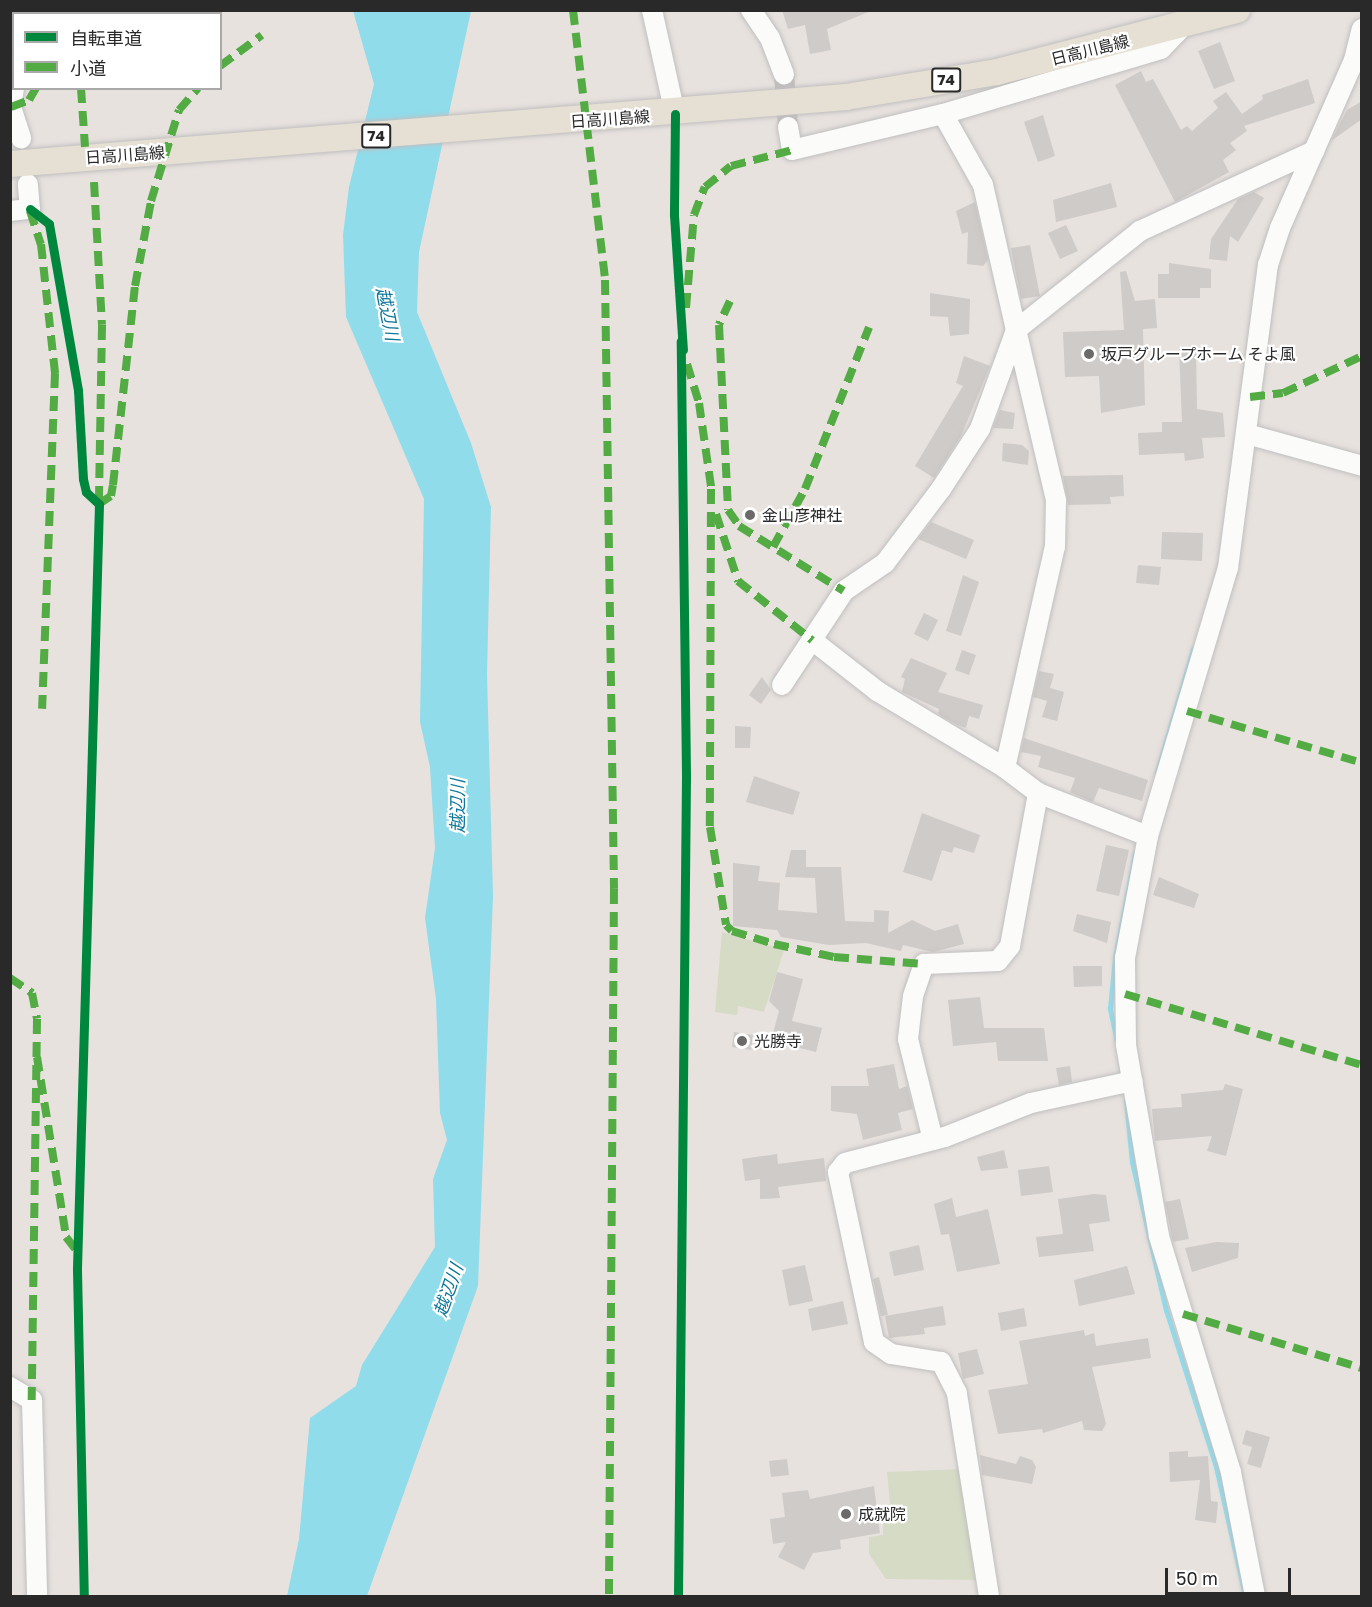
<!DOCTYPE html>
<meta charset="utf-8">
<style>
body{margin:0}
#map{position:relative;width:1372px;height:1607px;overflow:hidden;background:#e7e2de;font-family:"Golos Text","Noto Sans JP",sans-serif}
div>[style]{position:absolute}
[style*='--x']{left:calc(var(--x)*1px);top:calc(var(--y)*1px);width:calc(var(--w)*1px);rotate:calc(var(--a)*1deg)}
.cemetery>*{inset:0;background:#d5dbc5}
.water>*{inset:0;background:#90dceb}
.stream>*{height:5px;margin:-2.5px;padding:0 2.5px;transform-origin:2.5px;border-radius:2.5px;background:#90dceb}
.building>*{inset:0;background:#cecbc8}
.minor-tunnel>*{height:20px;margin-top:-10px;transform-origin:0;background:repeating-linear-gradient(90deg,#c1bdba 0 20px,transparent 0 30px)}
.roads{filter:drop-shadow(0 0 2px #c0bfc0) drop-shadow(0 0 2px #c0bfc0)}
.minor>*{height:20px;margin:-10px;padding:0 10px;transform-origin:10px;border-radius:10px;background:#fbfbfa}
.major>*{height:26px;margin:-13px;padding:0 13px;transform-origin:13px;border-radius:13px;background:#e6dfd3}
.quiet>*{height:8px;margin-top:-4px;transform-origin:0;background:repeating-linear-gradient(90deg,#53ab44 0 15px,transparent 0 23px)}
.cycleway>*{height:9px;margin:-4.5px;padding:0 4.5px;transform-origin:4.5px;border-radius:4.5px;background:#00873e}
.dots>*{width:16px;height:16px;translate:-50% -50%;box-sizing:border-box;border:3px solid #fff;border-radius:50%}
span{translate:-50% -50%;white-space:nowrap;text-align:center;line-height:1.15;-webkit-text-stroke:4.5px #fff;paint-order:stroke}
.shield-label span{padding:2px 4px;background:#fff;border:2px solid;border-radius:4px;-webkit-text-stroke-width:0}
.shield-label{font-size:15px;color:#292929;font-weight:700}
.street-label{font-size:16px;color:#292929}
.poi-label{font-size:16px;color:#292929}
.left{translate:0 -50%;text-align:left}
.water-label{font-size:18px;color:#0c779a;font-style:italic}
.frame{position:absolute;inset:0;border:12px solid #292929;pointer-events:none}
.legend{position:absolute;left:12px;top:12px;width:210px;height:78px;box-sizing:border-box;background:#fff;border:2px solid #a9a9a9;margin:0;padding:8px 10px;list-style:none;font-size:18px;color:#292929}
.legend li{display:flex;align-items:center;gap:12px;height:30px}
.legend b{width:30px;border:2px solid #a9a9a9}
.scale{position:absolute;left:1165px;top:1568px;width:126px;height:27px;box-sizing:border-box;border:3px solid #292929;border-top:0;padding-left:8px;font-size:18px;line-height:21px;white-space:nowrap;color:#292929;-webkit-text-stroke:4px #fff;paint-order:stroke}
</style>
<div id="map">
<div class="cemetery">
<div style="clip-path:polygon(722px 932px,784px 950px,764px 1012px,738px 1006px,737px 1015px,715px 1012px)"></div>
<div style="clip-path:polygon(963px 1469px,980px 1580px,886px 1579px,869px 1554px,869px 1537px,883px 1535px,883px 1505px,890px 1504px,887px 1472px)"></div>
</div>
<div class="water">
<div style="clip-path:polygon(353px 11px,471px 11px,419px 252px,417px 312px,471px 443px,491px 507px,487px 674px,493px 896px,478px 1286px,367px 1596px,287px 1596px,299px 1539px,310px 1418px,356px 1386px,362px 1365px,435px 1247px,433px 1179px,447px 1140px,440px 1113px,436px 999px,425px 918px,435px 848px,430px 767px,420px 722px,424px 499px,346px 317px,343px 235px,349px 187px,374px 84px)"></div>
</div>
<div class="stream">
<div style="--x:1157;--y:772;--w:128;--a:-73.7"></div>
<div style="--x:1117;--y:1042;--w:35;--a:-102"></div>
<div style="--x:1110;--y:1008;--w:51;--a:-84.4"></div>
<div style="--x:1115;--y:957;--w:106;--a:-79.1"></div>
<div style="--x:1126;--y:1101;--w:61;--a:84.4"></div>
<div style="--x:1132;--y:1162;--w:152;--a:77.1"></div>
<div style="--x:1166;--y:1310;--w:165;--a:72.3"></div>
<div style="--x:1216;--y:1467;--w:132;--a:77.3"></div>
</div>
<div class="building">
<div style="clip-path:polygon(782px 10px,871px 10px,871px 11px,827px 29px,831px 50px,810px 54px,805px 25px,788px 29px)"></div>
<div style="clip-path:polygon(1220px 42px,1235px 81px,1214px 89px,1198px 51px)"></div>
<div style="clip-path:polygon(1141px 71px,1146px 82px,1153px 79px,1181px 130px,1187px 126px,1192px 131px,1218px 108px,1213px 101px,1226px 92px,1242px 114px,1263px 99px,1262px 95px,1308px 79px,1315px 103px,1244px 126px,1247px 131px,1230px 143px,1236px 150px,1223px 160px,1229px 172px,1175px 202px,1115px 85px)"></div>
<div style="clip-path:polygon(1362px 101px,1362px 119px,1331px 141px,1347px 110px)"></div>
<div style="clip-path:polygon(1043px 115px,1055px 156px,1038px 162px,1024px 122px)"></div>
<div style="clip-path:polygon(1111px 183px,1117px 207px,1056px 222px,1053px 200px)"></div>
<div style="clip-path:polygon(1254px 192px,1264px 198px,1238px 242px,1230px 236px,1227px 261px,1209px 259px,1211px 239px,1238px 199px)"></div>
<div style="clip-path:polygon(975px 202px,988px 260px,983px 266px,967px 264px,968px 232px,962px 234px,956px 211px)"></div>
<div style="clip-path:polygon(1066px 225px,1078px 251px,1060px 259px,1048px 233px)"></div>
<div style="clip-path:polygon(1030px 245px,1040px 296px,1021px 299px,1011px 248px)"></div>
<div style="clip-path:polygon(1169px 263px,1211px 269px,1211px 288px,1200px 288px,1200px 298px,1158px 298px,1158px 274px,1169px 274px)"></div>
<div style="clip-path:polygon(1126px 271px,1135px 301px,1155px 299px,1157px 328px,1143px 329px,1145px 405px,1101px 413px,1099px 376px,1065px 377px,1063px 332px,1124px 330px,1120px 272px)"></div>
<div style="clip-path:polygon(930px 293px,970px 299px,969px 334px,950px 336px,948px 317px,930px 316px)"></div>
<div style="clip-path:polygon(1196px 348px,1197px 409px,1223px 413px,1225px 437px,1202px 438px,1204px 458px,1185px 461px,1184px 453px,1139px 455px,1138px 433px,1162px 432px,1162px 422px,1182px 422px,1179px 349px)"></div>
<div style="clip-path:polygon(964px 356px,990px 366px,961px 436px,934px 478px,915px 466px,963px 386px,956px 383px)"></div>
<div style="clip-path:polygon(1000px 410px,1015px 413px,1013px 429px,993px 428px)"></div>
<div style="clip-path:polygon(1003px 443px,1022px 445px,1029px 451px,1028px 465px,1002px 461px)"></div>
<div style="clip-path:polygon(1123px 475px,1124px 496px,1110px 497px,1111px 504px,1068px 505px,1063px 476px)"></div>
<div style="clip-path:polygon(931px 522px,974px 540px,966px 559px,918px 539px)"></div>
<div style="clip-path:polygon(1162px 532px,1203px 533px,1202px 561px,1161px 559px)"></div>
<div style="clip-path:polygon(1138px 565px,1161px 567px,1159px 585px,1136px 583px)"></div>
<div style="clip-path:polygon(963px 575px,979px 582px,961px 636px,946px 631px)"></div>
<div style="clip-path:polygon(924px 613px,938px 620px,928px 641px,914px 634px)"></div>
<div style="clip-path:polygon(962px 650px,976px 655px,969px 675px,955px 670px)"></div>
<div style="clip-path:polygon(911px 658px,947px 673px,938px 692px,983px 705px,979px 719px,969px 716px,966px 728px,957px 725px,938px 714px,939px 709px,902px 692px,905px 679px,901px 677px)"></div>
<div style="clip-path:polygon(1039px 671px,1054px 674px,1050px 688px,1064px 692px,1057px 721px,1042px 717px,1047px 701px,1033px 697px)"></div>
<div style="clip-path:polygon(762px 677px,771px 690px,761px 704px,749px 695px)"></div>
<div style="clip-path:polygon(735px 726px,751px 727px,750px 748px,735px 748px)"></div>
<div style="clip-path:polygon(1024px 738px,1148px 780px,1142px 801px,1099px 788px,1093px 802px,1070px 792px,1075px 778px,1038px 767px,1041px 756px,1021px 752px)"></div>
<div style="clip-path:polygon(754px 776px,800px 792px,793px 815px,746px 802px)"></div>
<div style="clip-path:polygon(922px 813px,980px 835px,974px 853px,954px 847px,952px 853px,942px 850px,932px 881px,903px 872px)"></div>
<div style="clip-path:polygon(1106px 845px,1129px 850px,1119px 896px,1096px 891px)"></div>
<div style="clip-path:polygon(791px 850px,806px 850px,806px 867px,841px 867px,845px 921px,874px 922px,874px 910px,889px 911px,888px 933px,912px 920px,935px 931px,958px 924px,964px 944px,933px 952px,903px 945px,901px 951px,866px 943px,829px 945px,781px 937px,777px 930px,733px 926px,733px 863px,760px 866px,758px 881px,780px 883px,778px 910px,817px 913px,815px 878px,785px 877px)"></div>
<div style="clip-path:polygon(1159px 877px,1199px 894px,1194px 908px,1153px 895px)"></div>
<div style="clip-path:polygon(1077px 914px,1111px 922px,1107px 943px,1073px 931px)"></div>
<div style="clip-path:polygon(1073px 966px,1102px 966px,1102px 986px,1074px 987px)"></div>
<div style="clip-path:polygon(777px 972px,803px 979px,792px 1021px,822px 1028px,816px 1052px,771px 1041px,779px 1011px,769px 1001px)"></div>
<div style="clip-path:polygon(980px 997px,984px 1028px,1044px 1028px,1048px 1061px,998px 1061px,996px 1042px,953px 1046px,948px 1000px)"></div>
<div style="clip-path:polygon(734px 1032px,753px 1035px,751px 1050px,732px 1047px)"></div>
<div style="clip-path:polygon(894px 1064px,899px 1089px,907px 1086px,913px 1109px,898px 1113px,902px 1130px,863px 1140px,857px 1114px,831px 1111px,831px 1086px,869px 1086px,866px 1069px)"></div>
<div style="clip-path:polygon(1070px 1066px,1072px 1082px,1059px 1085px,1056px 1068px)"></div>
<div style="clip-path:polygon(1225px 1084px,1243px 1089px,1226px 1156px,1207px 1151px,1212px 1136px,1155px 1141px,1152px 1109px,1182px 1107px,1181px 1094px,1223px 1090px)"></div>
<div style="clip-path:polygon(1004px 1150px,1008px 1168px,981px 1171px,977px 1157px)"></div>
<div style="clip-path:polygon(777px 1154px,778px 1164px,824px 1158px,826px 1181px,778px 1187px,780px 1198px,760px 1199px,760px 1179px,745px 1181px,742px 1159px)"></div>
<div style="clip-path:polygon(1049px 1166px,1053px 1192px,1021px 1196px,1018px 1170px)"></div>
<div style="clip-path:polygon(1094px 1194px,1106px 1195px,1110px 1221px,1089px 1224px,1094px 1251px,1039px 1257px,1036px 1237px,1063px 1234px,1058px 1199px)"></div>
<div style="clip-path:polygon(952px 1198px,956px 1217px,988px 1209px,1000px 1264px,957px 1272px,949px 1234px,941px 1235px,934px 1204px)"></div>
<div style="clip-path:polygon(1180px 1199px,1189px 1239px,1173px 1242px,1165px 1202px)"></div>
<div style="clip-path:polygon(1216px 1242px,1239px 1243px,1238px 1258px,1192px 1272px,1185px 1248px)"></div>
<div style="clip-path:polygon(919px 1245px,924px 1270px,894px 1276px,889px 1252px)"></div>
<div style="clip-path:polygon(805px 1265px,813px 1301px,789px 1306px,782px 1270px)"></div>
<div style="clip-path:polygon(1127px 1266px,1135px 1294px,1079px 1306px,1074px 1280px)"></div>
<div style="clip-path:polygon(879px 1277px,888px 1315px,881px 1316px,873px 1279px)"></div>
<div style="clip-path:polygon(843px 1301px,848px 1324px,812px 1331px,808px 1309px)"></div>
<div style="clip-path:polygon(943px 1306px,946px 1325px,924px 1328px,925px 1334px,889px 1338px,885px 1316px)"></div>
<div style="clip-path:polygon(1024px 1308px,1027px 1326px,1001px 1331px,998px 1313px)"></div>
<div style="clip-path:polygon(1084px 1330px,1085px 1336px,1094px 1333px,1096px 1346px,1148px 1338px,1151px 1358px,1092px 1367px,1106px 1424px,1102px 1431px,1084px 1430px,1082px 1421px,1043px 1433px,1042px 1429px,998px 1434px,988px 1390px,1028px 1384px,1019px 1341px)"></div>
<div style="clip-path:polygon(977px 1349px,984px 1374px,963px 1379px,958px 1353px)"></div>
<div style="clip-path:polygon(1246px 1430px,1270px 1437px,1261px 1468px,1247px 1464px,1252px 1447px,1242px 1444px)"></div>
<div style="clip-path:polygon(1188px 1451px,1188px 1457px,1208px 1456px,1211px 1501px,1218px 1502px,1216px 1523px,1195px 1520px,1200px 1480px,1170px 1482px,1169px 1452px)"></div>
<div style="clip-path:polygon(980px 1455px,1016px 1464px,1020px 1456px,1032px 1460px,1036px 1467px,1032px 1484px,982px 1475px)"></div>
<div style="clip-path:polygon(787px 1459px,789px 1475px,771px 1477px,769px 1461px)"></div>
<div style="clip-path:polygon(874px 1486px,880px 1533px,840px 1540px,841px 1549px,813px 1553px,804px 1570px,778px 1557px,786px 1542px,773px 1544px,770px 1519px,785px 1517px,782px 1493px,808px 1490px,810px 1499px)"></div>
</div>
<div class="minor-tunnel">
<div style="--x:784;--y:74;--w:53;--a:85.7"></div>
</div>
<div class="roads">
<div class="minor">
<div style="--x:652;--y:10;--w:107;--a:77.5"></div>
<div style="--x:751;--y:10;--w:34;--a:56"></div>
<div style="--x:770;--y:38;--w:39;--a:69"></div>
<div style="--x:10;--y:49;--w:17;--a:77"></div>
<div style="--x:14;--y:88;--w:19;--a:99"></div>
<div style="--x:11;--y:107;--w:33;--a:72"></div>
<div style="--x:788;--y:127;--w:23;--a:80"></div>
<div style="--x:792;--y:150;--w:155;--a:-13.4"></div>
<div style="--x:943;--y:114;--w:227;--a:-16.6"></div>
<div style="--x:1161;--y:49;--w:29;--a:-46"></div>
<div style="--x:10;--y:211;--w:20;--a:-6"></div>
<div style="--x:30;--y:209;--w:25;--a:-95"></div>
<div style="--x:1247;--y:434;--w:119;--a:15.5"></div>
<div style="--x:812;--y:640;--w:83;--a:38.1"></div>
<div style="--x:877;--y:691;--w:149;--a:31"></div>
<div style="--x:1005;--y:768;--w:41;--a:37.1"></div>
<div style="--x:1038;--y:793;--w:118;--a:21.4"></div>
<div style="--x:782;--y:685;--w:113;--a:-56.6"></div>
<div style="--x:844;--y:591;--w:50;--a:-34.3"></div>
<div style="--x:885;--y:563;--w:93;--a:-52.9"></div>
<div style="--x:941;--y:489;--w:72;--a:-57"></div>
<div style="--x:980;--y:429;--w:105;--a:-70"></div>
<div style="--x:1016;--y:330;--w:149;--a:-102.8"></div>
<div style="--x:983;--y:185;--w:81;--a:-119.4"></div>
<div style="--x:1005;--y:768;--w:227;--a:-77.3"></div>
<div style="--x:1055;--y:547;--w:47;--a:-88.8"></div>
<div style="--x:1056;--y:500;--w:175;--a:-103.2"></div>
<div style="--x:1016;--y:330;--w:159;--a:-38.6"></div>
<div style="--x:1140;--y:231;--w:192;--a:-24.7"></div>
<div style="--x:933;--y:1140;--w:104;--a:-103.9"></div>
<div style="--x:908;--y:1039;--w:43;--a:-83.4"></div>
<div style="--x:913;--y:996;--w:34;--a:-71"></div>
<div style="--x:924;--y:964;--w:74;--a:-2.3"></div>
<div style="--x:998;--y:961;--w:19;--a:-51"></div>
<div style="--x:1010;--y:946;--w:156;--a:-79.6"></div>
<div style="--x:10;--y:1387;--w:26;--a:31"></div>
<div style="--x:32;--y:1400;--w:196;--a:88.5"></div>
<div style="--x:989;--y:1596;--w:206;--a:-99"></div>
<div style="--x:957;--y:1393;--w:35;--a:-117"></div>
<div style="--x:941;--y:1362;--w:51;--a:-170.9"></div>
<div style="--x:891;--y:1354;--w:21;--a:-145"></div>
<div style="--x:874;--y:1342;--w:174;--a:-102"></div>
<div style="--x:838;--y:1172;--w:11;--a:-52"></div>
<div style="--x:845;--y:1163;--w:103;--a:-14.6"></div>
<div style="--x:945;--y:1137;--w:92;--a:-21.6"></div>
<div style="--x:1031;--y:1103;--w:104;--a:-12.2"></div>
<div style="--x:1255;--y:1596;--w:126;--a:-101"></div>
<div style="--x:1231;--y:1472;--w:247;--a:-107"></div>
<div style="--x:1159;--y:1236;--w:195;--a:-99.8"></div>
<div style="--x:1126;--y:1044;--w:86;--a:-90.7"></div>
<div style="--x:1125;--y:958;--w:124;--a:-79.3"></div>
<div style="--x:1148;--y:836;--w:280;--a:-73.4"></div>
<div style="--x:1228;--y:568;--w:306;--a:-82.5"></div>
<div style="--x:1268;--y:265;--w:39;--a:-72"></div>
<div style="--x:1280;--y:228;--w:184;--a:-66.2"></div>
<div style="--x:1354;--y:60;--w:32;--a:-76"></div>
</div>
<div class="major">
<div style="--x:10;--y:164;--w:839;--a:-4.58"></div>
<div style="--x:846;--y:97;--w:153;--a:-9.4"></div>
<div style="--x:997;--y:72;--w:248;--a:-14.5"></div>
</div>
</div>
<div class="quiet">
<div style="--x:34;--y:10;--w:4;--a:90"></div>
<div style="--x:68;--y:10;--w:4;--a:90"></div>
<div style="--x:573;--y:10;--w:272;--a:83.2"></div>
<div style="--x:605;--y:280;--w:609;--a:89.15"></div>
<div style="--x:614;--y:889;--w:707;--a:90.41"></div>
<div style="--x:220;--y:66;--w:52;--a:-36.4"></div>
<div style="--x:81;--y:88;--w:59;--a:86.1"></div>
<div style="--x:11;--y:107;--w:19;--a:-21"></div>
<div style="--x:29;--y:100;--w:14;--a:-60"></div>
<div style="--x:94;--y:182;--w:143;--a:86.8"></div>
<div style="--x:102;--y:325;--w:179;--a:91"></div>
<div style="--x:30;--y:211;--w:35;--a:72"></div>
<div style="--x:41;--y:244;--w:130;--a:83.8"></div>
<div style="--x:55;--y:373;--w:336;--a:92.2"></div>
<div style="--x:730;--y:301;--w:26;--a:115"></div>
<div style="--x:719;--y:325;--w:185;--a:87.2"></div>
<div style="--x:728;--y:510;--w:19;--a:55"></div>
<div style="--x:739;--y:526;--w:123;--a:31.8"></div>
<div style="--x:686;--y:308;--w:93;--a:-85.1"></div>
<div style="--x:694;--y:215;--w:30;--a:-69"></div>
<div style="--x:705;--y:187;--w:33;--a:-39"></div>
<div style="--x:731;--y:166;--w:63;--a:-14.7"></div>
<div style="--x:687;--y:364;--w:41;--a:72.9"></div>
<div style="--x:699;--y:403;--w:91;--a:81.8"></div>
<div style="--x:1250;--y:397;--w:33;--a:-7"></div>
<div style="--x:1283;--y:393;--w:87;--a:-25.1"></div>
<div style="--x:711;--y:489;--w:338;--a:90.2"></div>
<div style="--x:710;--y:827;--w:99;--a:80.7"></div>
<div style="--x:726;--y:925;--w:8;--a:45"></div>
<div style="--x:732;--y:931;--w:44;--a:17.2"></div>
<div style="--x:774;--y:944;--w:61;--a:12.2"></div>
<div style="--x:834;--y:957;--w:90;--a:4.4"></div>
<div style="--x:99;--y:504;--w:14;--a:-34"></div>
<div style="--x:111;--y:496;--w:11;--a:-80"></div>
<div style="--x:113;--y:485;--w:200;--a:-83.7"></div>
<div style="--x:135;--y:286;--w:86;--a:-79.3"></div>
<div style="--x:151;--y:201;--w:95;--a:-72.9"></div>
<div style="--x:179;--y:110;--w:29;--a:-49"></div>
<div style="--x:716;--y:514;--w:71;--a:71.8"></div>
<div style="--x:738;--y:581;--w:95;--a:38.6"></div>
<div style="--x:773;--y:547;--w:66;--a:-61.1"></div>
<div style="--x:805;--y:489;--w:174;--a:-68.4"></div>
<div style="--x:1187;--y:711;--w:183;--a:16.5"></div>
<div style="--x:10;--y:978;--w:27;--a:34"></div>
<div style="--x:32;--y:993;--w:26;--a:79"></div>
<div style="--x:37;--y:1019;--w:381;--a:90.8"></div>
<div style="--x:1125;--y:994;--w:247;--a:16.7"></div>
<div style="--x:37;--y:1057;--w:182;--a:80.8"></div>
<div style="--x:66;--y:1237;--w:18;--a:52"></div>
<div style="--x:1183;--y:1314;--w:187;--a:16.8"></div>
</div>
<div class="cycleway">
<div style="--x:675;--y:114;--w:101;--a:90.6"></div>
<div style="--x:674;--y:215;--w:135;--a:86.2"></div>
<div style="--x:30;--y:209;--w:24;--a:38"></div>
<div style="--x:49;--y:224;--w:169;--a:80.1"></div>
<div style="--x:78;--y:390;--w:89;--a:86.8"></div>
<div style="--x:83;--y:479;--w:13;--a:77"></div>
<div style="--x:86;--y:492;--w:18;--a:43"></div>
<div style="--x:99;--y:504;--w:766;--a:91.65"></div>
<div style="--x:77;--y:1270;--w:326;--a:88.8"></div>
<div style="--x:678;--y:1596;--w:821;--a:-89.44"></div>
<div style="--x:686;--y:775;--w:434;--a:-90.7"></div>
</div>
<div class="dots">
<div style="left:1089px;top:354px;background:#6c6a68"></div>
<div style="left:750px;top:515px;background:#6c6a68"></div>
<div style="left:742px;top:1041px;background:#6c6a68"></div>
<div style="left:846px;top:1514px;background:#6c6a68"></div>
</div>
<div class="shield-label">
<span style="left:946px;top:80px">74</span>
<span style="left:376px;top:136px">74</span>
</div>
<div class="street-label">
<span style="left:1090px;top:50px;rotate:-14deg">日高川島線</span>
<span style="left:610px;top:119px;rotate:-4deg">日高川島線</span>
<span style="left:125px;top:155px;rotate:-4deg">日高川島線</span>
</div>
<div class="poi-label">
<span class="left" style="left:1101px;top:354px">坂戸グループホーム そよ風</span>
<span class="left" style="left:762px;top:515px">金山彦神社</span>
<span class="left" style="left:754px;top:1041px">光勝寺</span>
<span class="left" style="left:858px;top:1514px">成就院</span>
</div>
<div class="water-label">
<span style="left:388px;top:314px;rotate:79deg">越辺川</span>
<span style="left:457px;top:806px;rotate:-90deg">越辺川</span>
<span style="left:448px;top:1290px;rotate:-71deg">越辺川</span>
</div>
<div class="frame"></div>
<ul class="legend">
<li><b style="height:8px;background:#00873e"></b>自転車道</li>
<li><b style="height:8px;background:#53ab44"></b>小道</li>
</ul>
<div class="scale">50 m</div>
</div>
